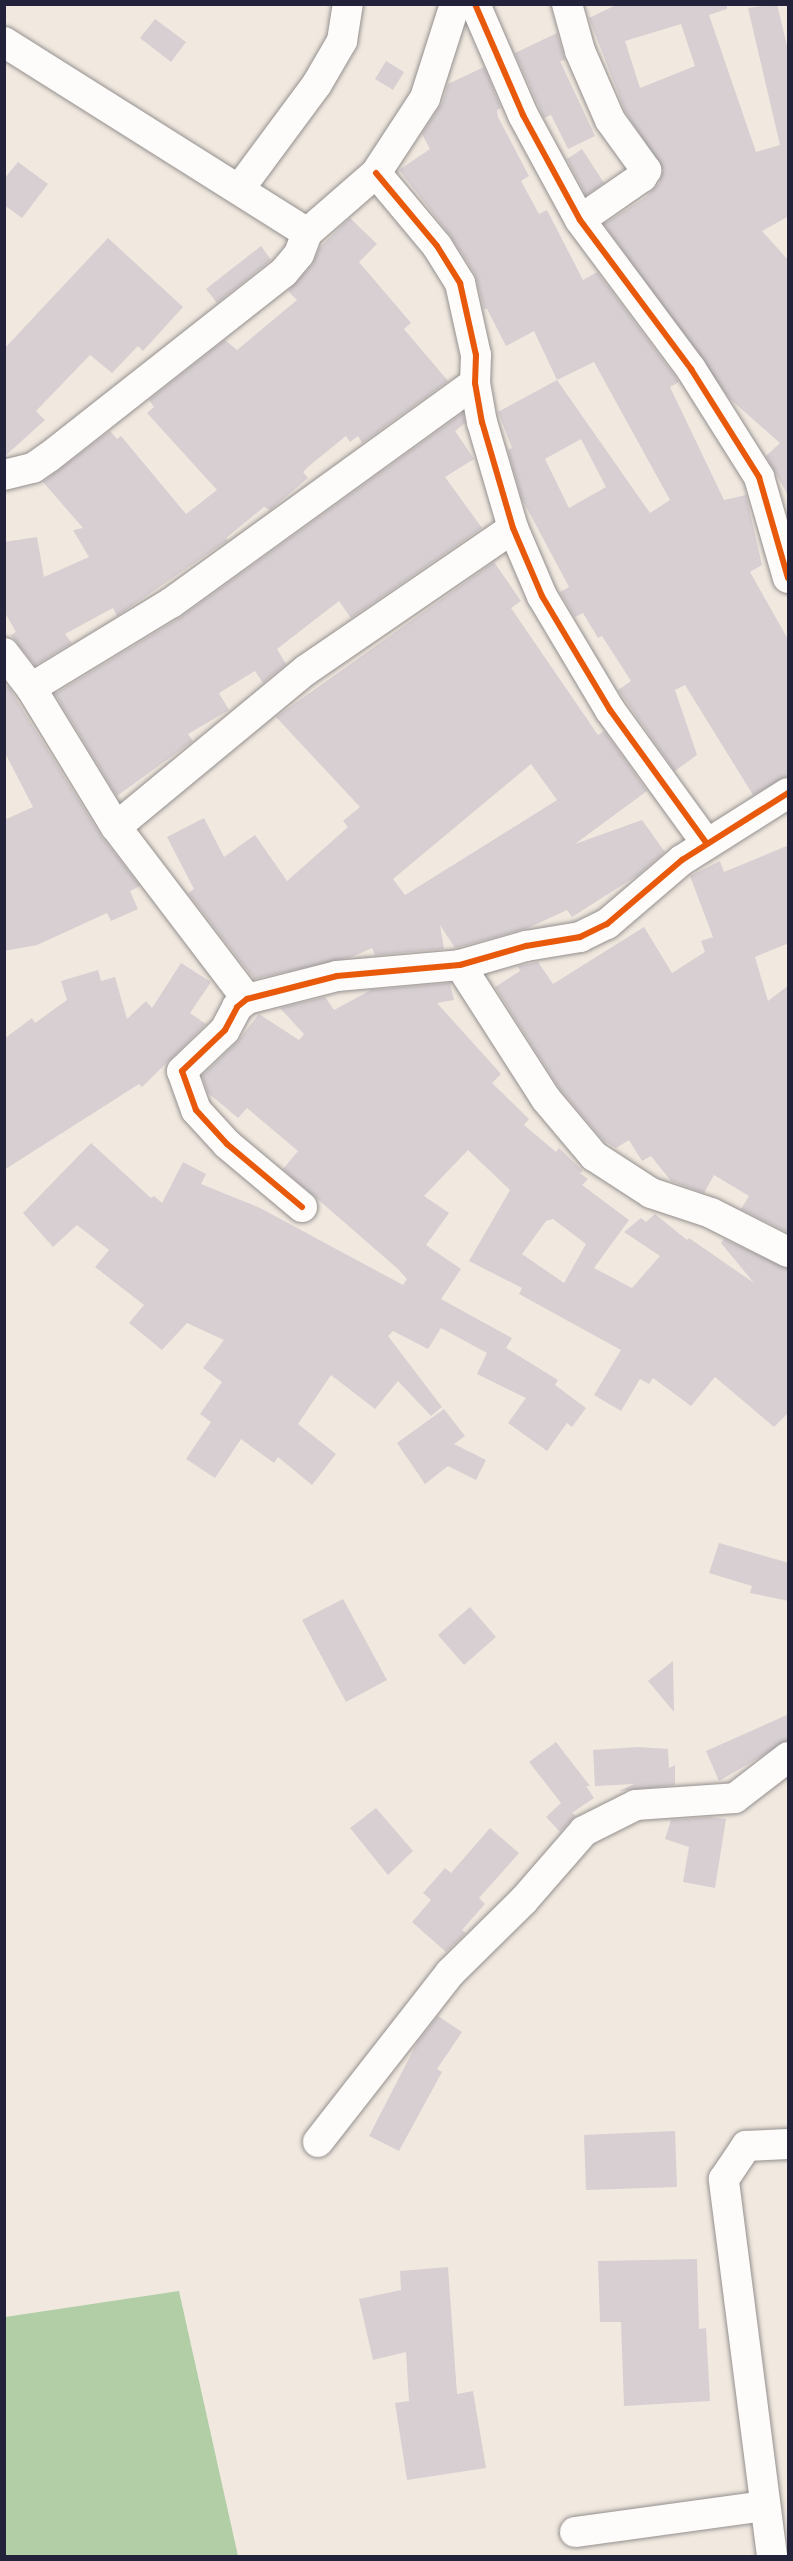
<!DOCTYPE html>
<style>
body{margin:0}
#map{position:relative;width:793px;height:2561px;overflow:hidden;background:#f1e9df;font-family:Mali,sans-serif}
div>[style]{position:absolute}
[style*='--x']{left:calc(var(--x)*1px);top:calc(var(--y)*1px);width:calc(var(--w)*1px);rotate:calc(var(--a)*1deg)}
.forest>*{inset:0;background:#b1cea6}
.building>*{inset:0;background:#d7cfd2}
.roads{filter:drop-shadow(0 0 2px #948f8f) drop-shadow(0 0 2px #948f8f)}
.street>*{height:30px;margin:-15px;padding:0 15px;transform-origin:15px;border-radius:15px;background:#fdfcfa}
.cycleway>*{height:6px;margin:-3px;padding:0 3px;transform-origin:3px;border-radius:3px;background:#e8590c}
span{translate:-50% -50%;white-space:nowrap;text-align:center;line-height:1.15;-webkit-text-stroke:5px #fff;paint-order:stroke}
.frame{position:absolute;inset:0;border:6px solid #22223b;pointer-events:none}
</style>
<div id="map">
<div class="forest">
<div style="clip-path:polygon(179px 2291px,238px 2556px,5px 2556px,5px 2317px)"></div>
</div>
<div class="building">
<div style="clip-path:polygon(evenodd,618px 4px,727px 4px,727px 9px,709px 15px,756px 152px,780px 145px,748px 8px,777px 4px,789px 54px,789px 216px,762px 231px,789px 261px,789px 497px,766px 456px,780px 443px,730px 399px,604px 224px,646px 197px,659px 183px,663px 170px,625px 111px,589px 18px,618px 4px,681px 24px,695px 66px,640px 88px,625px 41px,681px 24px)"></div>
<div style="clip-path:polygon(155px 19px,186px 42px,171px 62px,140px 38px)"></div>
<div style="clip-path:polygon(557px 33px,565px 60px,560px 61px,595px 136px,568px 149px,551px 115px,544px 118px,515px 53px)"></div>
<div style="clip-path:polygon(386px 61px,404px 72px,393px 90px,375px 79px)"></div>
<div style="clip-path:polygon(evenodd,484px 67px,501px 108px,497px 110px,498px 117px,529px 176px,521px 181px,539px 214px,547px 210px,583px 280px,597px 272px,677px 379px,679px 382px,670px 387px,724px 500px,746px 495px,762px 565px,750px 572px,789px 641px,789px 775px,753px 795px,685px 685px,675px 690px,697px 755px,675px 771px,618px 690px,631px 681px,602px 636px,598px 638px,583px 613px,575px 617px,560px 592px,569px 587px,522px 499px,508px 450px,512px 448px,498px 412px,557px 380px,650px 513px,670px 500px,594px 362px,557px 380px,534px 331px,506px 346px,487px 309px,484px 309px,475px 274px,450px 235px,399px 170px,430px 149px,422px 134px,442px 103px,448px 84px,484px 67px,581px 439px,606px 487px,569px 508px,545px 459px,581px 439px)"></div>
<div style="clip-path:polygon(582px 149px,604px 183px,586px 195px,567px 159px)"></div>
<div style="clip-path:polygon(18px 162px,48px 184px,22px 218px,4px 205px,4px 179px)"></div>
<div style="clip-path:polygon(350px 218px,377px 244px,359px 262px,411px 323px,404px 329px,448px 381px,362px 443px,358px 436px,350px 442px,346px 436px,309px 466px,303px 472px,308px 478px,270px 510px,264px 507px,226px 538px,228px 540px,117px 616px,113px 608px,65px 634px,72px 643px,35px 665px,11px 635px,16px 632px,4px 611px,4px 542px,37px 537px,44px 577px,89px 557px,73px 530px,83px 528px,43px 482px,110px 431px,117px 439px,121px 436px,186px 514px,217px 490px,147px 413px,154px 407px,149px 400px,225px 340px,237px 350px,297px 300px,288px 291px,312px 265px,320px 247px)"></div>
<div style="clip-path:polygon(108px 238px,183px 307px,143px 351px,138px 346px,112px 373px,90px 355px,36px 411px,45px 420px,4px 457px,4px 349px)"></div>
<div style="clip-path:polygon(261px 246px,271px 260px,217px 303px,206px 289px)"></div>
<div style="clip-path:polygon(463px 413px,465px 423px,455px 431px,474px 459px,445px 477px,482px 528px,351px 618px,339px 601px,277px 649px,286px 664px,263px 683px,255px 671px,219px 693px,229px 710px,188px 734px,193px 741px,117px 796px,55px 694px,181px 617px)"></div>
<div style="clip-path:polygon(evenodd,494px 562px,521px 601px,511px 608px,598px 735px,604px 731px,647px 791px,575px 844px,642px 820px,665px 852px,638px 875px,572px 917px,567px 910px,528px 928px,455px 948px,440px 925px,444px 949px,375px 955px,372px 948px,352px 957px,254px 979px,188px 893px,194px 889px,167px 837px,204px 818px,224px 857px,255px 835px,287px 881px,348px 827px,343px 821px,360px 807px,276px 717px,494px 562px,531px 764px,557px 800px,405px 895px,393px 879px,531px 764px)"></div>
<div style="clip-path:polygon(8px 686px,101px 836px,140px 886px,130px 891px,138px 909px,111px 921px,107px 913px,37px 945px,4px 951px,4px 820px,33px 807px,4px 751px,4px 688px)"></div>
<div style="clip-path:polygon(789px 845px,789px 943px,755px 957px,768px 1001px,789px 985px,789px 1233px,741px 1209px,749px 1196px,714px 1175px,704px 1193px,671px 1181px,651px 1156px,642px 1161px,629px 1140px,616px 1148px,604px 1141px,560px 1089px,495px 987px,520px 971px,518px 966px,538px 962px,553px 984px,644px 927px,672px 973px,705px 952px,701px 941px,713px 937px,690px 876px,720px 861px,724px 872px)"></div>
<div style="clip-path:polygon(181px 963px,211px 982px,190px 1013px,206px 1024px,142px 1087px,139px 1084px,4px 1170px,4px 1039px,32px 1018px,35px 1023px,67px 1000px,61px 981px,98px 970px,101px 981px,115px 977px,127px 1019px,146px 1001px,152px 1008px)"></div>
<div style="clip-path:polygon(evenodd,450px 983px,454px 1000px,437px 1003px,501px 1074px,492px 1083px,529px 1119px,524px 1125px,556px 1152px,559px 1148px,583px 1171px,580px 1173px,588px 1179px,582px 1185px,629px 1220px,594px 1268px,632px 1288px,660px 1256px,624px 1232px,641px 1218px,646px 1222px,655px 1214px,687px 1240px,689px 1238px,754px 1283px,721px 1243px,724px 1239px,789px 1269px,789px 1412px,774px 1427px,715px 1377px,691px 1406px,653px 1378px,649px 1384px,640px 1379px,621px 1411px,594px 1395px,621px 1350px,519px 1294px,522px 1288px,469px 1261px,510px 1190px,468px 1150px,424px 1196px,449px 1213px,426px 1245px,461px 1269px,441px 1299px,512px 1338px,506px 1348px,558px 1380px,555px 1385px,586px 1408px,572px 1427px,567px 1423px,547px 1451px,508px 1423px,526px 1398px,477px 1374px,487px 1353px,441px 1328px,428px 1349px,393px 1331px,388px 1336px,442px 1407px,431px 1416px,398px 1381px,375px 1409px,331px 1375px,298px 1424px,336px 1454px,312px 1485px,278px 1457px,274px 1463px,241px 1439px,215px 1478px,186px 1459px,211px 1422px,200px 1414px,222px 1382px,203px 1368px,224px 1340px,187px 1323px,162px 1350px,129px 1323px,144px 1305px,95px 1267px,109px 1250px,77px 1225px,53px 1247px,23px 1213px,91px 1143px,151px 1198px,154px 1196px,162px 1203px,183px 1162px,206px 1174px,201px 1184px,260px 1208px,403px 1285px,407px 1279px,398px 1269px,283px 1169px,298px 1151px,247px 1108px,238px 1118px,208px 1093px,202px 1076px,237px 1042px,259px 1014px,299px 1040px,304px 1034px,280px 1008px,325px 997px,334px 1010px,371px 990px,450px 983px,553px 1219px,586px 1244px,564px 1283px,522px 1254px,546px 1221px,553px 1219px)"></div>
<div style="clip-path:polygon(444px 1409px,465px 1436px,454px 1444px,486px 1460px,476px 1480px,448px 1466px,425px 1484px,397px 1443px)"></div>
<div style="clip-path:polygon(719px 1543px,789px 1563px,789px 1601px,750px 1593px,752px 1586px,709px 1573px)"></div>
<div style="clip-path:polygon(343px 1599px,387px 1680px,346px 1702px,302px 1620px)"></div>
<div style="clip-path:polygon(470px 1607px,496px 1637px,464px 1665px,438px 1635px)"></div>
<div style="clip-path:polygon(673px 1661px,674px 1712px,648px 1681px)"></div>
<div style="clip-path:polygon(789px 1714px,789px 1740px,719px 1781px,706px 1751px)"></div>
<div style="clip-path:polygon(556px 1742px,590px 1786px,586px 1786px,594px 1798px,572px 1813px,576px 1816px,560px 1832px,546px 1817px,561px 1803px,529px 1762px)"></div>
<div style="clip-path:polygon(638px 1747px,668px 1749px,669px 1768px,675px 1765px,675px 1785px,619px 1791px,634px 1784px,595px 1786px,593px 1750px)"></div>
<div style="clip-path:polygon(376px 1808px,413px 1851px,388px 1875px,350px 1828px)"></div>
<div style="clip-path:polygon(711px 1817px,726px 1819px,715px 1888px,683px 1882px,689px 1847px,665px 1839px,671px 1820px)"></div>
<div style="clip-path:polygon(490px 1828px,519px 1853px,479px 1898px,485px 1904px,462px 1930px,466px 1933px,446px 1952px,412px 1922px,431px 1900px,423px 1893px,445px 1868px,451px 1873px)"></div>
<div style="clip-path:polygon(438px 2016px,462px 2032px,437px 2069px,442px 2072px,399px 2151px,369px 2136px,417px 2043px)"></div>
<div style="clip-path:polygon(675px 2131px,677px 2187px,586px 2190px,584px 2135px)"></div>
<div style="clip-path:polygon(697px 2259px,699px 2329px,706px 2328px,710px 2401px,624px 2406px,621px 2322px,600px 2322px,598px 2261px)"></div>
<div style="clip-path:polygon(448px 2267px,457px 2394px,473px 2391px,486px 2468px,407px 2480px,395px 2403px,409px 2401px,406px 2352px,373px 2360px,359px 2299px,401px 2290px,400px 2271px)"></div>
</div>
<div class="roads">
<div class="street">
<div style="--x:475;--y:4;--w:121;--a:66.6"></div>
<div style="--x:523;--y:115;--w:119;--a:61.5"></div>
<div style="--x:580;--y:220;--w:186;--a:53.3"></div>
<div style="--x:691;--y:369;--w:128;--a:57.8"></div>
<div style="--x:759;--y:477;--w:105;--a:74"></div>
<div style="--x:567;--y:4;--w:49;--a:74.5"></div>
<div style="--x:580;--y:51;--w:75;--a:66.5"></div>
<div style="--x:610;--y:120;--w:62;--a:54.2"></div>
<div style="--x:646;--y:170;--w:8;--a:120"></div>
<div style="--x:642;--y:177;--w:75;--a:145.3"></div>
<div style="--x:4;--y:42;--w:358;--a:32.2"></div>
<div style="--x:376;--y:173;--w:95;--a:50.1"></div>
<div style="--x:437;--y:246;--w:44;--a:58.1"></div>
<div style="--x:460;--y:283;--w:74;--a:77.5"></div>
<div style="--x:476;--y:355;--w:28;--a:92"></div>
<div style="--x:475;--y:383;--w:40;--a:80"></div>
<div style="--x:482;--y:422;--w:110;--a:73.7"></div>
<div style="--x:513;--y:528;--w:74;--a:66.9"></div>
<div style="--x:542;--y:596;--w:133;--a:59.2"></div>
<div style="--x:610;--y:710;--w:165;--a:54.1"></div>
<div style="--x:240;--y:188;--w:129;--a:-53.5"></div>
<div style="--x:317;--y:84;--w:50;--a:-59.8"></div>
<div style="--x:342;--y:41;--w:37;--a:-81"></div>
<div style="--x:4;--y:475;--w:30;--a:-14"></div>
<div style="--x:33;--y:468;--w:19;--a:-35"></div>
<div style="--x:49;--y:457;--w:299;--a:-38.2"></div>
<div style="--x:284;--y:272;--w:23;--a:-50"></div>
<div style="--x:299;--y:254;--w:22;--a:-69"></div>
<div style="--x:307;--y:233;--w:91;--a:-41"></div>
<div style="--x:376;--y:173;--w:90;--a:-56.8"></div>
<div style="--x:425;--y:98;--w:99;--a:-72.3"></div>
<div style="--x:4;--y:653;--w:44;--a:52.4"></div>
<div style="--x:31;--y:688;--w:163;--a:58.6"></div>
<div style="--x:116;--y:827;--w:216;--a:52.7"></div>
<div style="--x:31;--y:688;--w:164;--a:-31.3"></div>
<div style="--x:171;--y:603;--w:375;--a:-35.9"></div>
<div style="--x:116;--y:827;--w:246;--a:-39.6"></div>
<div style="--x:306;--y:670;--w:251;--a:-34.4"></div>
<div style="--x:460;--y:965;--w:159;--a:57.3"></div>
<div style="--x:546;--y:1099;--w:75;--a:49.9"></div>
<div style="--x:594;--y:1156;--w:68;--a:33"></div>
<div style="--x:651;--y:1193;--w:63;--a:18.4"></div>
<div style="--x:711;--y:1213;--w:86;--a:26.9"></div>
<div style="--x:302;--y:1207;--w:98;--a:-140"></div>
<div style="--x:227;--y:1144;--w:46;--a:-132.4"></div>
<div style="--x:196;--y:1110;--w:41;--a:-109.7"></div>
<div style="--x:182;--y:1071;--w:59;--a:-43.6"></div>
<div style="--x:225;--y:1030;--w:26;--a:-62"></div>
<div style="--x:237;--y:1007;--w:13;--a:-39"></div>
<div style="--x:247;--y:999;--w:93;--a:-14.3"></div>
<div style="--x:337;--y:976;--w:123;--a:-5.1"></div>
<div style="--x:460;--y:965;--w:69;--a:-16.1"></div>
<div style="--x:526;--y:946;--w:55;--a:-9.5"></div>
<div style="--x:580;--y:937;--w:30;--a:-26"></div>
<div style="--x:607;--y:924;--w:99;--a:-40.5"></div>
<div style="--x:682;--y:860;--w:125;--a:-32.3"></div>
<div style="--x:318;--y:2142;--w:214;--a:-52"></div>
<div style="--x:450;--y:1973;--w:104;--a:-44.6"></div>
<div style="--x:524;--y:1900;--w:91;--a:-49"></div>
<div style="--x:584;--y:1831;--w:58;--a:-26.6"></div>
<div style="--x:636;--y:1805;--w:99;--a:-4"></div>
<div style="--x:735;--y:1798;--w:67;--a:-37.7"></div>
<div style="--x:575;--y:2532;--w:192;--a:-7.8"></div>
<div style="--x:772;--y:2556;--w:380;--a:-97.3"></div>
<div style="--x:724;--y:2179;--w:40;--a:-56"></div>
<div style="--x:746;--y:2146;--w:42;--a:-2.7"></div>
</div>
</div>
<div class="cycleway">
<div style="--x:475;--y:4;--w:121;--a:66.6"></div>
<div style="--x:523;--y:115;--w:119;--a:61.5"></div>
<div style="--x:580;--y:220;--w:186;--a:53.3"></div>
<div style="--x:691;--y:369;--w:128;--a:57.8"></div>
<div style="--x:759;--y:477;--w:105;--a:74"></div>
<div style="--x:376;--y:173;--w:95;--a:50.1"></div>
<div style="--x:437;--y:246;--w:44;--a:58.1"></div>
<div style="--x:460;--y:283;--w:74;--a:77.5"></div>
<div style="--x:476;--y:355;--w:28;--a:92"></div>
<div style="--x:475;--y:383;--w:40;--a:80"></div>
<div style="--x:482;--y:422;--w:110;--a:73.7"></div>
<div style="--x:513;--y:528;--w:74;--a:66.9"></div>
<div style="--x:542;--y:596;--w:133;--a:59.2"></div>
<div style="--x:610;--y:710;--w:165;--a:54.1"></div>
<div style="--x:302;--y:1207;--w:98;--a:-140"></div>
<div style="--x:227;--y:1144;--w:46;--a:-132.4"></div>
<div style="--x:196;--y:1110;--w:41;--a:-109.7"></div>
<div style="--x:182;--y:1071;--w:59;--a:-43.6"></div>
<div style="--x:225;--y:1030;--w:26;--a:-62"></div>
<div style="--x:237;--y:1007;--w:13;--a:-39"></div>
<div style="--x:247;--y:999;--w:93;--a:-14.3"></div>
<div style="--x:337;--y:976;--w:123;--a:-5.1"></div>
<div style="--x:460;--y:965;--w:69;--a:-16.1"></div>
<div style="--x:526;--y:946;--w:55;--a:-9.5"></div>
<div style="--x:580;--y:937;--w:30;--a:-26"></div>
<div style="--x:607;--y:924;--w:99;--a:-40.5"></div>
<div style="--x:682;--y:860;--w:125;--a:-32.3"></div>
</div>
<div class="frame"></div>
</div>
